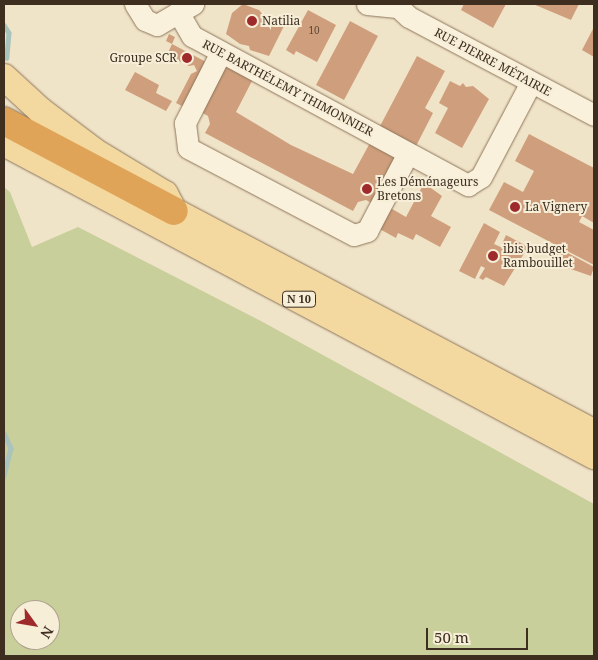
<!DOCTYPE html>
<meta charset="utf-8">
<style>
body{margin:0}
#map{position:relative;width:598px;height:660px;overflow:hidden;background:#f0e4c8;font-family:"Noto Serif",serif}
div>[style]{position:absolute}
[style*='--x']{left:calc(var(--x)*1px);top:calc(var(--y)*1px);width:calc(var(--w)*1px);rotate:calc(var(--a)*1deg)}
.green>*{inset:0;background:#c9cf9b}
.stream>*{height:4.5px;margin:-2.25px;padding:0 2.25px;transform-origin:2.25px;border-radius:2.25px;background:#a9c4bc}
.building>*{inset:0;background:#cf9f7d}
.roads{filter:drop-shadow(0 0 1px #8d765c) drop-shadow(0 0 1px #8d765c)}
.minor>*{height:21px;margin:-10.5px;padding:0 10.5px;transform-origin:10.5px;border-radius:10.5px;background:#faf1dc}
.major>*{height:26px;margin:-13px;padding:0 13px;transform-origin:13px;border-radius:13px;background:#f3d9a0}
.highway>*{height:28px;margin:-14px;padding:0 14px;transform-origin:14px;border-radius:14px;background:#e0a458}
.dots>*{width:14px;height:14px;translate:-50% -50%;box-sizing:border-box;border:2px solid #f7eed8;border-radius:50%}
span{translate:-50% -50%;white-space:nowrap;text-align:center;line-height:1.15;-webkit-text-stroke:4px #f7eed8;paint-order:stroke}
.number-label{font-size:10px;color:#624a37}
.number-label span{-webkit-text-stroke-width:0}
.shield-label span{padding:1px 4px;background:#f7eed8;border:1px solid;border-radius:4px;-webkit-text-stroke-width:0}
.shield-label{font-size:11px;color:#3d2e20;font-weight:700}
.poi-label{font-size:12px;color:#3d2e20}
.left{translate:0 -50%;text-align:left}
.right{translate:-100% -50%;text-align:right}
.street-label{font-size:12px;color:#3d2e20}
.frame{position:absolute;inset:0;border:5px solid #3d2e20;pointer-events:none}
.north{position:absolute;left:10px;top:600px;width:50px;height:50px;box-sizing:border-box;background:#f7eed8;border:1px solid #ada18e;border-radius:50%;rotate:122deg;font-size:14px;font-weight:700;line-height:20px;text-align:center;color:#3d2e20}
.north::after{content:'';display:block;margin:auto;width:18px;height:22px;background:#9e2a2b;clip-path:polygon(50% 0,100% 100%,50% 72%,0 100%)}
.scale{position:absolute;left:426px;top:628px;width:102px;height:22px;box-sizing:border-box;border:2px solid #3d2e20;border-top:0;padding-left:6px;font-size:15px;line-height:18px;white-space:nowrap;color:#3d2e20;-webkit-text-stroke:4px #f7eed8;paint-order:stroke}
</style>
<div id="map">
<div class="green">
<div style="clip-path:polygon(evenodd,4px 187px,10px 192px,32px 247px,78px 227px,261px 321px,594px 504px,594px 656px,4px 656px,4px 187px,20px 610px,50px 610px,50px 640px,20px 640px,20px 610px)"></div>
</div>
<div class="stream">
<div style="--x:4;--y:25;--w:9;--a:58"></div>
<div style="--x:9;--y:33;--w:25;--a:95"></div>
<div style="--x:4;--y:433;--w:17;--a:65"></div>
<div style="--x:11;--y:448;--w:30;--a:104"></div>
</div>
<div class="building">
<div style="clip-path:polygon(243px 4px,259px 10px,264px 16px,269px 15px,284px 26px,269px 56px,250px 50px,249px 46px,240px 44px,226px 34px,232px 13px)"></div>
<div style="clip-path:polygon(464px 4px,506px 4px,493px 28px,461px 10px)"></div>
<div style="clip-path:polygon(533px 4px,579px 4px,571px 20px)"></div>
<div style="clip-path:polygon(308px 10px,336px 25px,317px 62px,296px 51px,294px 55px,286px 50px)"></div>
<div style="clip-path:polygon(350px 21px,378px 36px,344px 100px,316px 85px)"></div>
<div style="clip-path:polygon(594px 27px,594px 57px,582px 50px)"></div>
<div style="clip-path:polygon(169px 34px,175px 37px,172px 44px,210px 64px,186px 108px,176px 103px,191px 74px,197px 71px,194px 65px,189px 66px,167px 55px,172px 44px,166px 41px)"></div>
<div style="clip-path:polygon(417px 56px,445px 71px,425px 108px,433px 113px,415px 148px,379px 128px)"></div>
<div style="clip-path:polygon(224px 63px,253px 79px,236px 112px,291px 145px,353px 174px,371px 141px,400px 157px,375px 205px,366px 200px,358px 202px,353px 211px,205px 133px,210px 124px,208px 116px,199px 111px)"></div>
<div style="clip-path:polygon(135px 72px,159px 85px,156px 93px,172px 101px,166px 111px,125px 90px)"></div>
<div style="clip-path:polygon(450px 81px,460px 86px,463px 83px,466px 87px,473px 86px,489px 99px,462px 148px,435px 133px,448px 108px,439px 103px)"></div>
<div style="clip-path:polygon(529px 134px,594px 168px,594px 223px,582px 216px,579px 222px,594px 230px,594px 265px,489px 210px,504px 182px,523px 192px,534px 171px,515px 161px)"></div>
<div style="clip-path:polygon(424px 183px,442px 196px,431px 216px,451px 227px,440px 247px,416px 234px,413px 240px,398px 233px,396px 238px,376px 227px,387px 206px,406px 217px)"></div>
<div style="clip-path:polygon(484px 223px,500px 232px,494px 244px,505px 249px,506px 246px,502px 244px,506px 235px,528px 247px,504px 286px,486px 277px,483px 280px,479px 278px,485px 268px,481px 266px,475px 279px,459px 271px)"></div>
<div style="clip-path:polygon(553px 245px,594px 267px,591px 276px,562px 266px,564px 262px,548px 253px)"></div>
</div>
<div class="roads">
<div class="minor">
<div style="--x:135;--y:4;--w:19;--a:58"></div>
<div style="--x:145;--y:20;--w:13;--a:23"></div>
<div style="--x:157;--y:25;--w:42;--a:-30.3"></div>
<div style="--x:367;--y:4;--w:30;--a:6"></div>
<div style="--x:395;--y:4;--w:19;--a:43"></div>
<div style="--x:409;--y:17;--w:209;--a:27.9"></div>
<div style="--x:178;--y:12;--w:28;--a:60"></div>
<div style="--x:192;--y:36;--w:314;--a:28.4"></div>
<div style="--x:468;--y:185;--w:15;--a:-32"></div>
<div style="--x:481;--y:177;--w:107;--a:-62.2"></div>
<div style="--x:221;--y:52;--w:80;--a:116.9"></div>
<div style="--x:185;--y:123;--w:25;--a:83"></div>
<div style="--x:188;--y:148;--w:187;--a:27.7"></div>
<div style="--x:354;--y:235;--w:14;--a:-17"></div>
<div style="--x:367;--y:231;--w:88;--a:-62.3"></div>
</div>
<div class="major">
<div style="--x:4;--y:77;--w:50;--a:42.6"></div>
<div style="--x:41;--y:111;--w:66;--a:37"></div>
<div style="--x:94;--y:151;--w:83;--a:31.2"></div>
<div style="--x:165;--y:194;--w:19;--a:62"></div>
<div style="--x:174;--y:211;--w:475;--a:27.8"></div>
<div style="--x:4;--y:143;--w:668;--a:27.95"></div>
</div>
<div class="highway">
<div style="--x:4;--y:121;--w:192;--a:27.9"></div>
</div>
</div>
<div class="dots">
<div style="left:252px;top:21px;background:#9e2a2b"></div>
<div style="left:187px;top:58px;background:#9e2a2b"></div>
<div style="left:367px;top:189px;background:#9e2a2b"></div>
<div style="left:515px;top:207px;background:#9e2a2b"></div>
<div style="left:493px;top:256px;background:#9e2a2b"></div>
</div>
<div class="number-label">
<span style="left:314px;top:31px">10</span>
</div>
<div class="shield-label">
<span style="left:299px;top:299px">N 10</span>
</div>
<div class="poi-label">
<span class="left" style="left:262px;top:21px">Natilia</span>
<span class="right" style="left:177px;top:58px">Groupe SCR</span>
<span class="left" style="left:377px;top:189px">Les Déménageurs<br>Bretons</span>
<span class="left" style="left:525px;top:207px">La Vignery</span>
<span class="left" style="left:503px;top:256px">ibis budget<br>Rambouillet</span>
</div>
<div class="street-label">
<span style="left:493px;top:62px;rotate:28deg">RUE PIERRE MÉTAIRIE</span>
<span style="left:288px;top:88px;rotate:28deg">RUE BARTHÉLEMY THIMONNIER</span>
</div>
<div class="frame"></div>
<div class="north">N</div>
<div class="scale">50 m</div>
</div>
